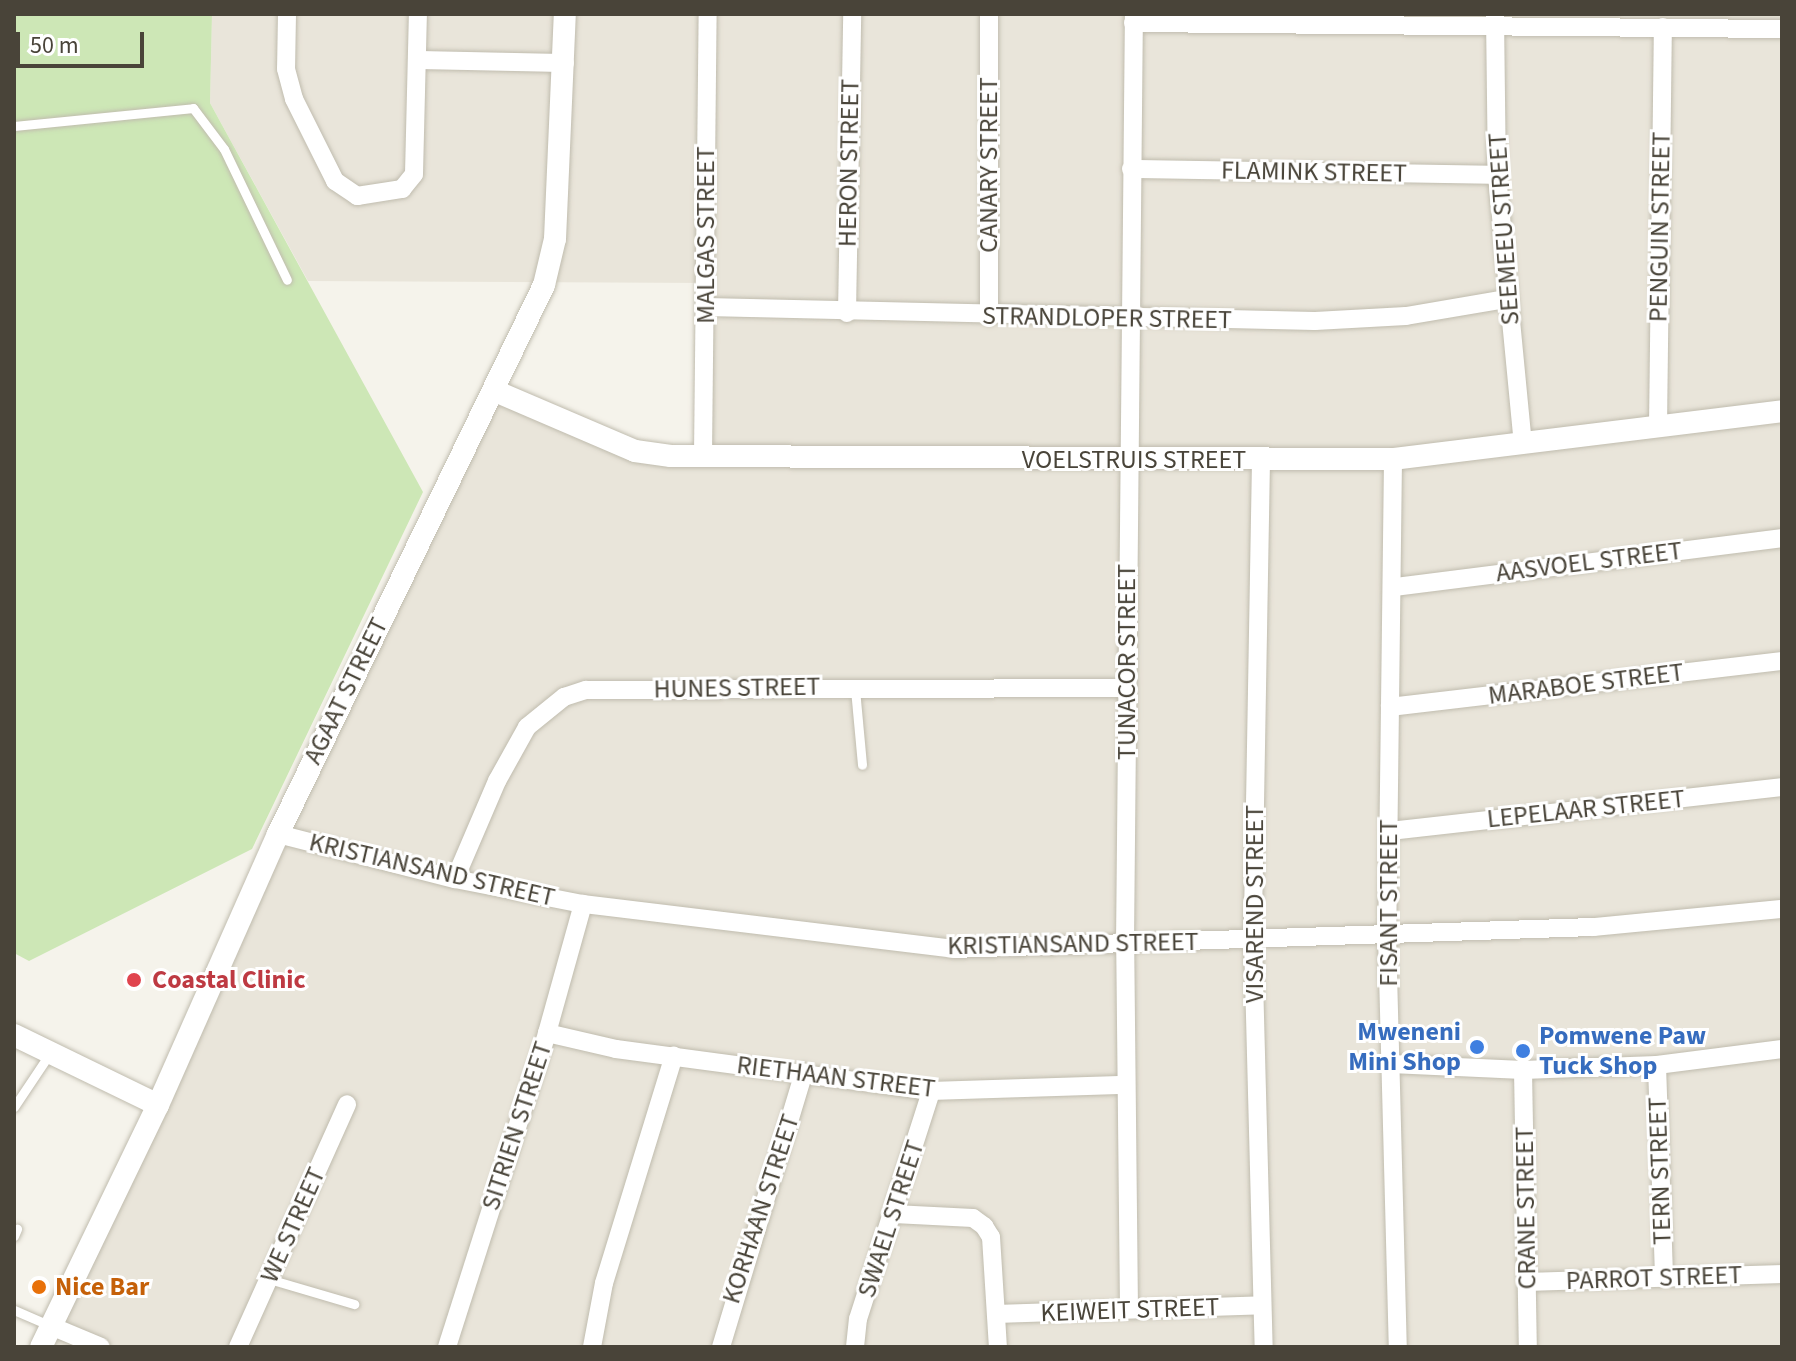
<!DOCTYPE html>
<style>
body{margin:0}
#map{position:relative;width:1796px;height:1361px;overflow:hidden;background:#f5f3eb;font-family:"Source Sans 3",sans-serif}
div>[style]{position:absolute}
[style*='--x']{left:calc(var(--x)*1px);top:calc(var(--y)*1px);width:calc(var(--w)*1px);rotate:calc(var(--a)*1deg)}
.residential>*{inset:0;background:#e9e5da}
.green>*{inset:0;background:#cde7b6}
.roads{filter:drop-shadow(0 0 2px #c0bcae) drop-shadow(0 0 2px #c0bcae)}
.service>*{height:9px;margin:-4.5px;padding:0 4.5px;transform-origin:4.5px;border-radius:4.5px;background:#fff}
.minor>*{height:18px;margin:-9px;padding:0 9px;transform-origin:9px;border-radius:9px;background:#fff}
.tertiary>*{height:22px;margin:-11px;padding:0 11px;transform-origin:11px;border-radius:11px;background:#fff}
.dots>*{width:22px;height:22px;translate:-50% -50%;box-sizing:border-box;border:4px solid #fff;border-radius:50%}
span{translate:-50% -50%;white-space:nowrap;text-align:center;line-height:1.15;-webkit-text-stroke:6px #fff;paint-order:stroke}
.street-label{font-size:26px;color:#494439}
.health-label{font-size:26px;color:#be3a42;font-weight:700}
.left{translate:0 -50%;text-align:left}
.shop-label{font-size:26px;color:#366cbe;font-weight:700}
.right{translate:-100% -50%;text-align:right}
.food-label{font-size:26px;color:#c56008;font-weight:700}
.frame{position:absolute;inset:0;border:16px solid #494439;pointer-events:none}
.scale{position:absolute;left:16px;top:32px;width:128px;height:36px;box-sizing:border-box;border:4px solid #494439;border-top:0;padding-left:10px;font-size:24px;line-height:28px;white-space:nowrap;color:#494439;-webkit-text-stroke:6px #fff;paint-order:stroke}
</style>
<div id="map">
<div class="residential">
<div style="clip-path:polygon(212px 14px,1782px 14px,1782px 1347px,39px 1347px,495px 391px,579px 430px,702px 456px,706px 283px,308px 281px,210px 103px)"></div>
</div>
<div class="green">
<div style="clip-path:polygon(14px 14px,212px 14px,210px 103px,423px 492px,252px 849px,29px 961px,14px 953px)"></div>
</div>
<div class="roads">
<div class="service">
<div style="--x:14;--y:126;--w:180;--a:-5.7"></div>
<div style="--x:193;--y:108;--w:51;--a:52.9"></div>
<div style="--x:224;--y:149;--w:145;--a:64.3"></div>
<div style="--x:855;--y:689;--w:76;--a:84.7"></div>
<div style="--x:14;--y:1107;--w:65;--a:-56.3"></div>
<div style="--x:14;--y:1236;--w:8;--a:-67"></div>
<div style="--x:269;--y:1279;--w:89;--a:16.4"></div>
<div style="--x:14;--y:1310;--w:40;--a:23.4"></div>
</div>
<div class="minor">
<div style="--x:287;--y:14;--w:55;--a:91"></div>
<div style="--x:286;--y:69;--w:31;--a:75"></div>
<div style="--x:294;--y:99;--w:92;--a:63.4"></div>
<div style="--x:335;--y:181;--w:27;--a:34"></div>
<div style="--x:357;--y:196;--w:46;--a:-8.8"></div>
<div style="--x:402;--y:189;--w:19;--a:-51"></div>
<div style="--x:414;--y:174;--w:160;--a:-88.6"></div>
<div style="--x:989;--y:14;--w:302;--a:90"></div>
<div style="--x:1495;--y:16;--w:159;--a:89.3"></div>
<div style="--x:1497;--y:175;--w:270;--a:84.5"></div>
<div style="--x:1133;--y:23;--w:649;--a:0.53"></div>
<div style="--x:417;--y:60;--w:148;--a:1.2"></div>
<div style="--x:1131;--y:169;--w:366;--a:0.9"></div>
<div style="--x:706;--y:307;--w:609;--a:1.32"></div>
<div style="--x:1315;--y:321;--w:91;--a:-3.1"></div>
<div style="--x:1406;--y:316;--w:102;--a:-9.6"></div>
<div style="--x:847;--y:313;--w:299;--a:-89"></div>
<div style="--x:1658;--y:427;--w:400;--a:-89.3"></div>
<div style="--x:703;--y:456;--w:442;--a:-89.4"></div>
<div style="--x:1393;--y:459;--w:476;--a:90.7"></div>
<div style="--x:1387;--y:935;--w:412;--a:88.5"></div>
<div style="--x:1261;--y:460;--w:480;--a:91"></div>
<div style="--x:1253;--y:940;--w:407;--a:88.5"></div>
<div style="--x:1395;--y:587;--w:390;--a:-7.2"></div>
<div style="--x:1390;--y:707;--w:395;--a:-6.7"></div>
<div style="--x:1390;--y:831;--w:394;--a:-6.4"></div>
<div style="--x:278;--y:834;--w:183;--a:14.3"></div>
<div style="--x:455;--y:879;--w:130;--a:11.1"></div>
<div style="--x:583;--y:904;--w:373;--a:6.9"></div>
<div style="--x:953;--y:949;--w:641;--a:-1.97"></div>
<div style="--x:1594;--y:927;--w:189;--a:-5.5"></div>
<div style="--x:455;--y:879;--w:107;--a:-66.8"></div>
<div style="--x:497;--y:781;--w:62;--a:-60.9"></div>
<div style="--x:527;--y:727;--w:48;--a:-39"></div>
<div style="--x:564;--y:697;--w:23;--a:-18"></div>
<div style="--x:586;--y:690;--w:541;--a:-0.21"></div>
<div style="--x:547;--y:1033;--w:71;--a:13.1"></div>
<div style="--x:616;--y:1049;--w:318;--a:7.6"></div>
<div style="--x:931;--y:1091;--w:195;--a:-1.8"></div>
<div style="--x:1391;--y:1064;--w:132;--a:2.6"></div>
<div style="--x:1523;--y:1070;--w:134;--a:-2.1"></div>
<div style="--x:1657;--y:1065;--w:126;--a:-7.3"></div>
<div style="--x:1657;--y:1065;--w:212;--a:88.1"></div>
<div style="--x:1523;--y:1070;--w:277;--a:89"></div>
<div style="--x:894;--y:1214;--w:79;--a:2.9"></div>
<div style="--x:973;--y:1218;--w:14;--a:36"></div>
<div style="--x:984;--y:1226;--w:13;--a:58"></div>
<div style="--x:991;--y:1237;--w:110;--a:86.4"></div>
<div style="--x:1527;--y:1282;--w:255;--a:-1.8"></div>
<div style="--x:1129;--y:1309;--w:365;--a:-90.6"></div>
<div style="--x:1125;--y:944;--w:930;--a:-89.45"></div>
<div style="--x:997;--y:1314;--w:265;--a:-1.9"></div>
<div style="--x:51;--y:1326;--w:54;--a:22.8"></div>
<div style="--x:238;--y:1347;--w:266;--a:-65.8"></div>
<div style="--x:447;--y:1347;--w:330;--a:-72.3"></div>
<div style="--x:547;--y:1033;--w:134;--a:-74.4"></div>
<div style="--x:592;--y:1347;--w:65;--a:-79.4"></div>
<div style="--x:604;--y:1283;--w:238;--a:-72.9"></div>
<div style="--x:721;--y:1347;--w:287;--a:-73.2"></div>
<div style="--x:855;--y:1347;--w:28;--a:-84"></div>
<div style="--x:858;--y:1319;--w:239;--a:-72.2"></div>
</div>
<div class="tertiary">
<div style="--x:495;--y:391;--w:152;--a:23.2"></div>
<div style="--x:635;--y:451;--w:36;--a:8"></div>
<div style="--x:671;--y:456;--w:722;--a:0.24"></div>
<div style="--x:1393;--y:459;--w:392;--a:-7"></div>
<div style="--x:14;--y:1035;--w:160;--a:25.9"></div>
<div style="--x:41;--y:1347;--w:269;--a:-64.2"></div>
<div style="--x:158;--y:1105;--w:296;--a:-66.1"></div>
<div style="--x:278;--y:834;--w:610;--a:-64.15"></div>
<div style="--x:544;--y:285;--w:47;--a:-76.6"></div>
<div style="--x:555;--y:239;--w:225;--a:-87.5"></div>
</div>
</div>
<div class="dots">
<div style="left:134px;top:980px;background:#e0444e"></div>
<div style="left:1477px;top:1047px;background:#3f7fe0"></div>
<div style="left:1523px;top:1051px;background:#3f7fe0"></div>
<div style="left:39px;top:1287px;background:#e8710a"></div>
</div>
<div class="street-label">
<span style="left:849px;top:163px;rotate:-89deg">HERON STREET</span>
<span style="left:989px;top:165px;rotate:-90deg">CANARY STREET</span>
<span style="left:1314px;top:172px;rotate:1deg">FLAMINK STREET</span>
<span style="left:1660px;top:227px;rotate:-89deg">PENGUIN STREET</span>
<span style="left:1504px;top:229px;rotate:-94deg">SEEMEEU STREET</span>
<span style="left:706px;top:235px;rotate:-90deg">MALGAS STREET</span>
<span style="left:1107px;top:318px;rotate:1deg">STRANDLOPER STREET</span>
<span style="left:1134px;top:460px">VOELSTRUIS STREET</span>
<span style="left:1589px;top:562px;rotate:-7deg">AASVOEL STREET</span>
<span style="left:1127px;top:662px;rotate:-90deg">TUNACOR STREET</span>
<span style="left:1586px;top:684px;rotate:-7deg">MARABOE STREET</span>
<span style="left:737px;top:688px;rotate:-1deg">HUNES STREET</span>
<span style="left:346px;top:691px;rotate:-64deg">AGAAT STREET</span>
<span style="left:1586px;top:809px;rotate:-6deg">LEPELAAR STREET</span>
<span style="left:432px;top:870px;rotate:13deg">KRISTIANSAND STREET</span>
<span style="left:1389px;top:903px;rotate:-90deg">FISANT STREET</span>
<span style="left:1255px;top:904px;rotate:-90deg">VISAREND STREET</span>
<span style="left:1073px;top:944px;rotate:-1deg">KRISTIANSAND STREET</span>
<span style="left:836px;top:1077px;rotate:7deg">RIETHAAN STREET</span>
<span style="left:517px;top:1126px;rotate:-72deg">SITRIEN STREET</span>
<span style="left:1660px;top:1171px;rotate:-92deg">TERN STREET</span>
<span style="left:1526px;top:1208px;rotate:-91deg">CRANE STREET</span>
<span style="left:761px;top:1209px;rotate:-72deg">KORHAAN STREET</span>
<span style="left:891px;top:1219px;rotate:-72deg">SWAEL STREET</span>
<span style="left:293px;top:1225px;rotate:-66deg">WE STREET</span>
<span style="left:1654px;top:1278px;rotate:-2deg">PARROT STREET</span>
<span style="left:1130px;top:1310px;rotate:-2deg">KEIWEIT STREET</span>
</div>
<div class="health-label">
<span class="left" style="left:152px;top:980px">Coastal Clinic</span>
</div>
<div class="shop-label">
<span class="right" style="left:1461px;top:1047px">Mweneni<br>Mini Shop</span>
<span class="left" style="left:1539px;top:1051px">Pomwene Paw<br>Tuck Shop</span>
</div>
<div class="food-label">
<span class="left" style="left:55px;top:1287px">Nice Bar</span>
</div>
<div class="frame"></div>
<div class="scale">50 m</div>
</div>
